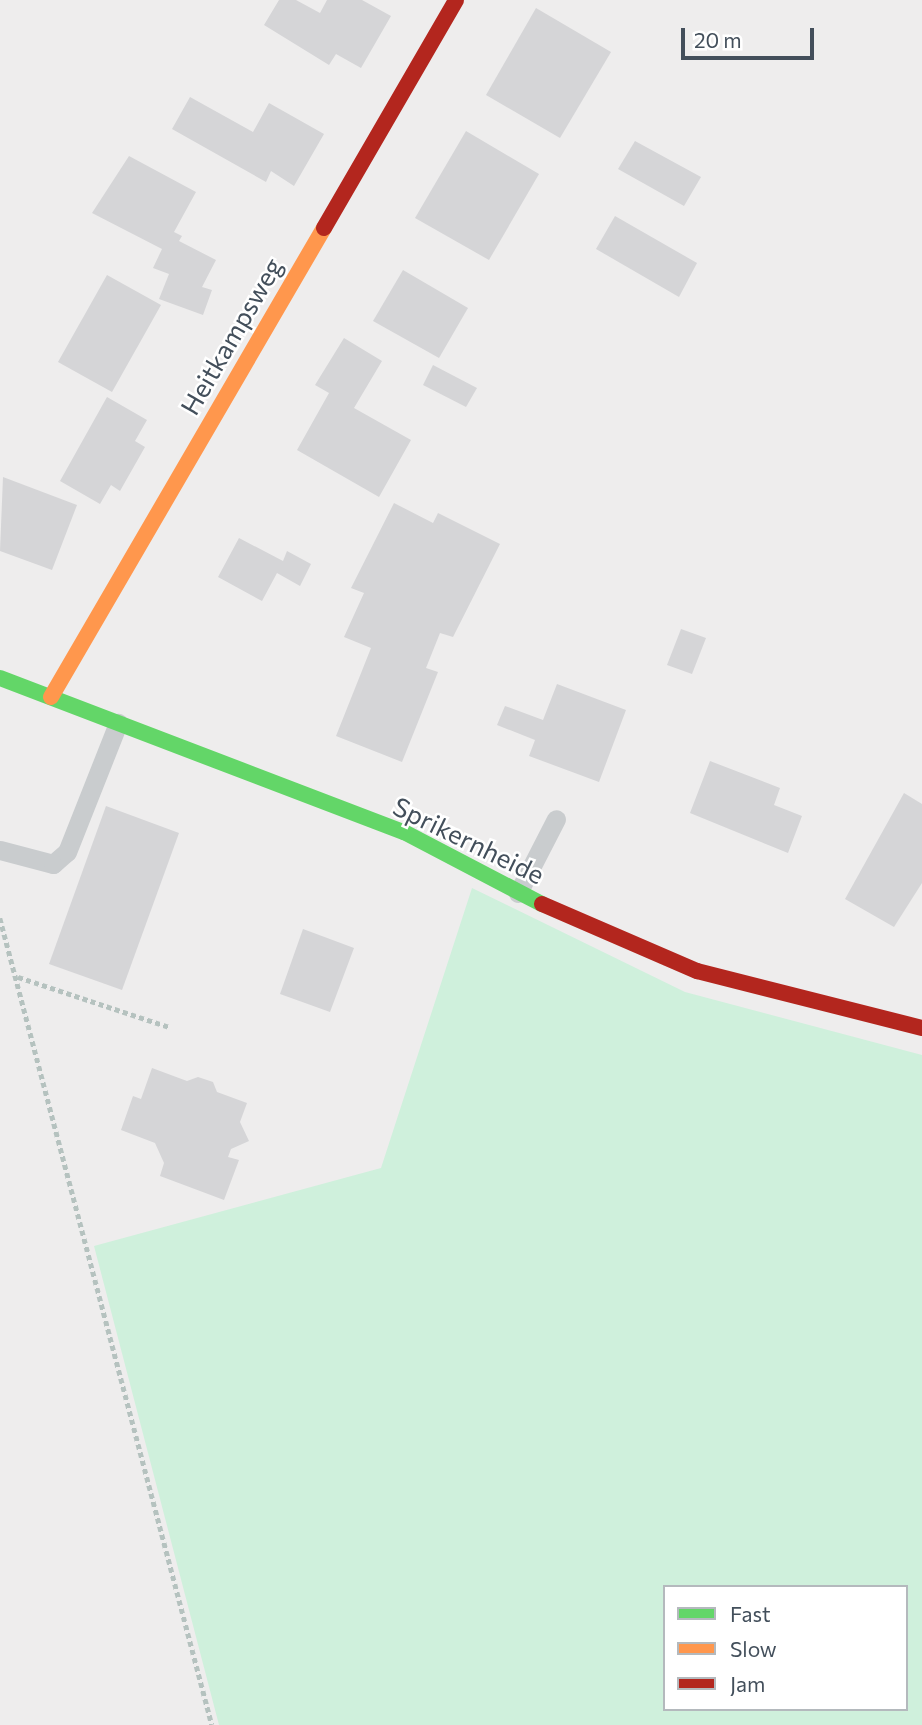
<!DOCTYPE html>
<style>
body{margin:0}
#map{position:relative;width:922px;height:1725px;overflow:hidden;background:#eeeded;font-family:Commissioner,sans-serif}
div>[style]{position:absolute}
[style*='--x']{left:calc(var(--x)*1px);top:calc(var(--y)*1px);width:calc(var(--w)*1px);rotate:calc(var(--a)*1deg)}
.green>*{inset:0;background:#cff0dc}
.building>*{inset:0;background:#d5d5d7}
.path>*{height:4.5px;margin-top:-2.25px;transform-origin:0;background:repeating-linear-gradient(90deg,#b5c2bf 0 5px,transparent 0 8.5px)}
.lane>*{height:19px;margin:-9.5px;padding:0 9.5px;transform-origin:9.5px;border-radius:9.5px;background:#c9ccce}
.fast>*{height:16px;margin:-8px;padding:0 8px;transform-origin:8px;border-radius:8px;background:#63d668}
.slow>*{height:16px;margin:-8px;padding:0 8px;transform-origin:8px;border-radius:8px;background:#ff974d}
.jam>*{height:16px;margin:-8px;padding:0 8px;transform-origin:8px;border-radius:8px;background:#b3261e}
span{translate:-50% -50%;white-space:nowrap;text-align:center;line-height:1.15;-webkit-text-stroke:5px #fff;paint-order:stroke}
.street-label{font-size:26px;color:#434f5b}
.legend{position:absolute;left:663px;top:1585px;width:245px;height:126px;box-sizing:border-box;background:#fff;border:2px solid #b4b9bd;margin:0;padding:9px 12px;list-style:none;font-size:21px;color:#434f5b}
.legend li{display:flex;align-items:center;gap:14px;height:35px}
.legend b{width:35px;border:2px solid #b4b9bd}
.scale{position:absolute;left:681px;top:28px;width:133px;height:32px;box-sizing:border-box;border:4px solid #434f5b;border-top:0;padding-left:9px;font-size:21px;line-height:24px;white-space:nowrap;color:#434f5b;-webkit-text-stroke:5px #fff;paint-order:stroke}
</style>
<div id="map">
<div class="green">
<div style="clip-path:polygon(evenodd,472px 888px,685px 992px,922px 1055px,922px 1725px,219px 1725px,94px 1246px,381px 1168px,472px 888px,665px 1587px,906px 1587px,906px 1709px,665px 1709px,665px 1587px)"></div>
</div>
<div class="building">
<div style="clip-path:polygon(279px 0,296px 0,320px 13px,327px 0,362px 0,391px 16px,361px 68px,336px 54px,329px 65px,264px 25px)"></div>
<div style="clip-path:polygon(536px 8px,611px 52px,560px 138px,486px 95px)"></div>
<div style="clip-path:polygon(190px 97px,253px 132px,269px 103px,324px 134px,294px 186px,271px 171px,266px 182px,172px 129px)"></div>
<div style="clip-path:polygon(466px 131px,539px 174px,489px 260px,415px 218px)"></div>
<div style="clip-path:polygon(635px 141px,701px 177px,684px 206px,618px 169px)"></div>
<div style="clip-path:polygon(129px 156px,196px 192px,174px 232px,182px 236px,179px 241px,216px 260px,202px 287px,212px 290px,203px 315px,159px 299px,169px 274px,153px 268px,162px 249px,92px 213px)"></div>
<div style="clip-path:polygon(615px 216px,697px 263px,679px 297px,596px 249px)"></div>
<div style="clip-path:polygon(403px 270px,468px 308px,439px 358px,373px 321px)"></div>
<div style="clip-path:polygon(107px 275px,161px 305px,112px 392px,58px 362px)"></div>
<div style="clip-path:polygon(344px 338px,382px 361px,354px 408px,411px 440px,379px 497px,297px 450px,329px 393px,315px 385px)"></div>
<div style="clip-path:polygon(433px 365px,477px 388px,466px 407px,423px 385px)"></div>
<div style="clip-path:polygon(107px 397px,147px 420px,135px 441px,145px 447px,120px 491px,111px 485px,100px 504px,60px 481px)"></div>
<div style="clip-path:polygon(3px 477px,77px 505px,52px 570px,0 551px)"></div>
<div style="clip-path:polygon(394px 503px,433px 523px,438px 513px,500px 544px,453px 637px,440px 633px,426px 668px,438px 672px,402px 762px,336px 736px,371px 648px,344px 637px,364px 593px,351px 588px)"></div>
<div style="clip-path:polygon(239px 538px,283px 561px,287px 551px,311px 564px,300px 586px,277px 573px,262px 601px,218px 577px)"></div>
<div style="clip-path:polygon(681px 629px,706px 638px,692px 674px,667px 665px)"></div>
<div style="clip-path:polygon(557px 684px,626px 710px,599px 782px,529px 756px,535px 740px,497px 725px,505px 706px,543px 720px)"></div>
<div style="clip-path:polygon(710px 761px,780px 788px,774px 805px,802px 816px,788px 853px,690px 813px)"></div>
<div style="clip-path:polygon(904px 793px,922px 804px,922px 883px,894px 927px,845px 899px)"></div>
<div style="clip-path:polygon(106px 806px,179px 833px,122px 990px,49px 964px)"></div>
<div style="clip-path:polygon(303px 929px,354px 948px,330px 1012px,280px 994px)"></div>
<div style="clip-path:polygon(152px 1068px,187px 1081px,198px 1077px,213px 1082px,217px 1092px,247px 1103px,240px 1122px,249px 1141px,231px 1149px,228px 1157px,239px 1160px,224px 1200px,160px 1176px,164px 1163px,155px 1143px,121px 1130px,133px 1096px,141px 1099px)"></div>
</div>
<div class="path">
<div style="--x:0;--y:918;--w:834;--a:75.28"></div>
<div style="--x:18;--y:977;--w:159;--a:18.3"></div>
</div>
<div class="lane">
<div style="--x:0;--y:850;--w:55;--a:14.8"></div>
<div style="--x:53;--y:864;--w:18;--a:-41"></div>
<div style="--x:67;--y:852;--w:139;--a:-68.4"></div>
<div style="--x:518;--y:893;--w:83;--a:-62.8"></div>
</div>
<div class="fast">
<div style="--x:0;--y:678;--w:432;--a:20.9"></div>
<div style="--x:404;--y:832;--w:156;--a:27.6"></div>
</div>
<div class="slow">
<div style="--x:51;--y:697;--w:543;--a:-59.8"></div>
</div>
<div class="jam">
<div style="--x:324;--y:228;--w:263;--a:-59.9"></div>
<div style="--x:542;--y:904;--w:169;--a:23.4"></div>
<div style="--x:697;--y:971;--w:232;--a:14.2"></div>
</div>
<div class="street-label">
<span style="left:231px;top:336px;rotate:-60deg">Heitkampsweg</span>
<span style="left:469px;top:840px;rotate:26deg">Sprikernheide</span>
</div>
<ul class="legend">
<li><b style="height:9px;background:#63d668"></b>Fast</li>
<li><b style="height:9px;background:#ff974d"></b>Slow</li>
<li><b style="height:9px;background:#b3261e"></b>Jam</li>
</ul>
<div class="scale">20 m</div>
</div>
